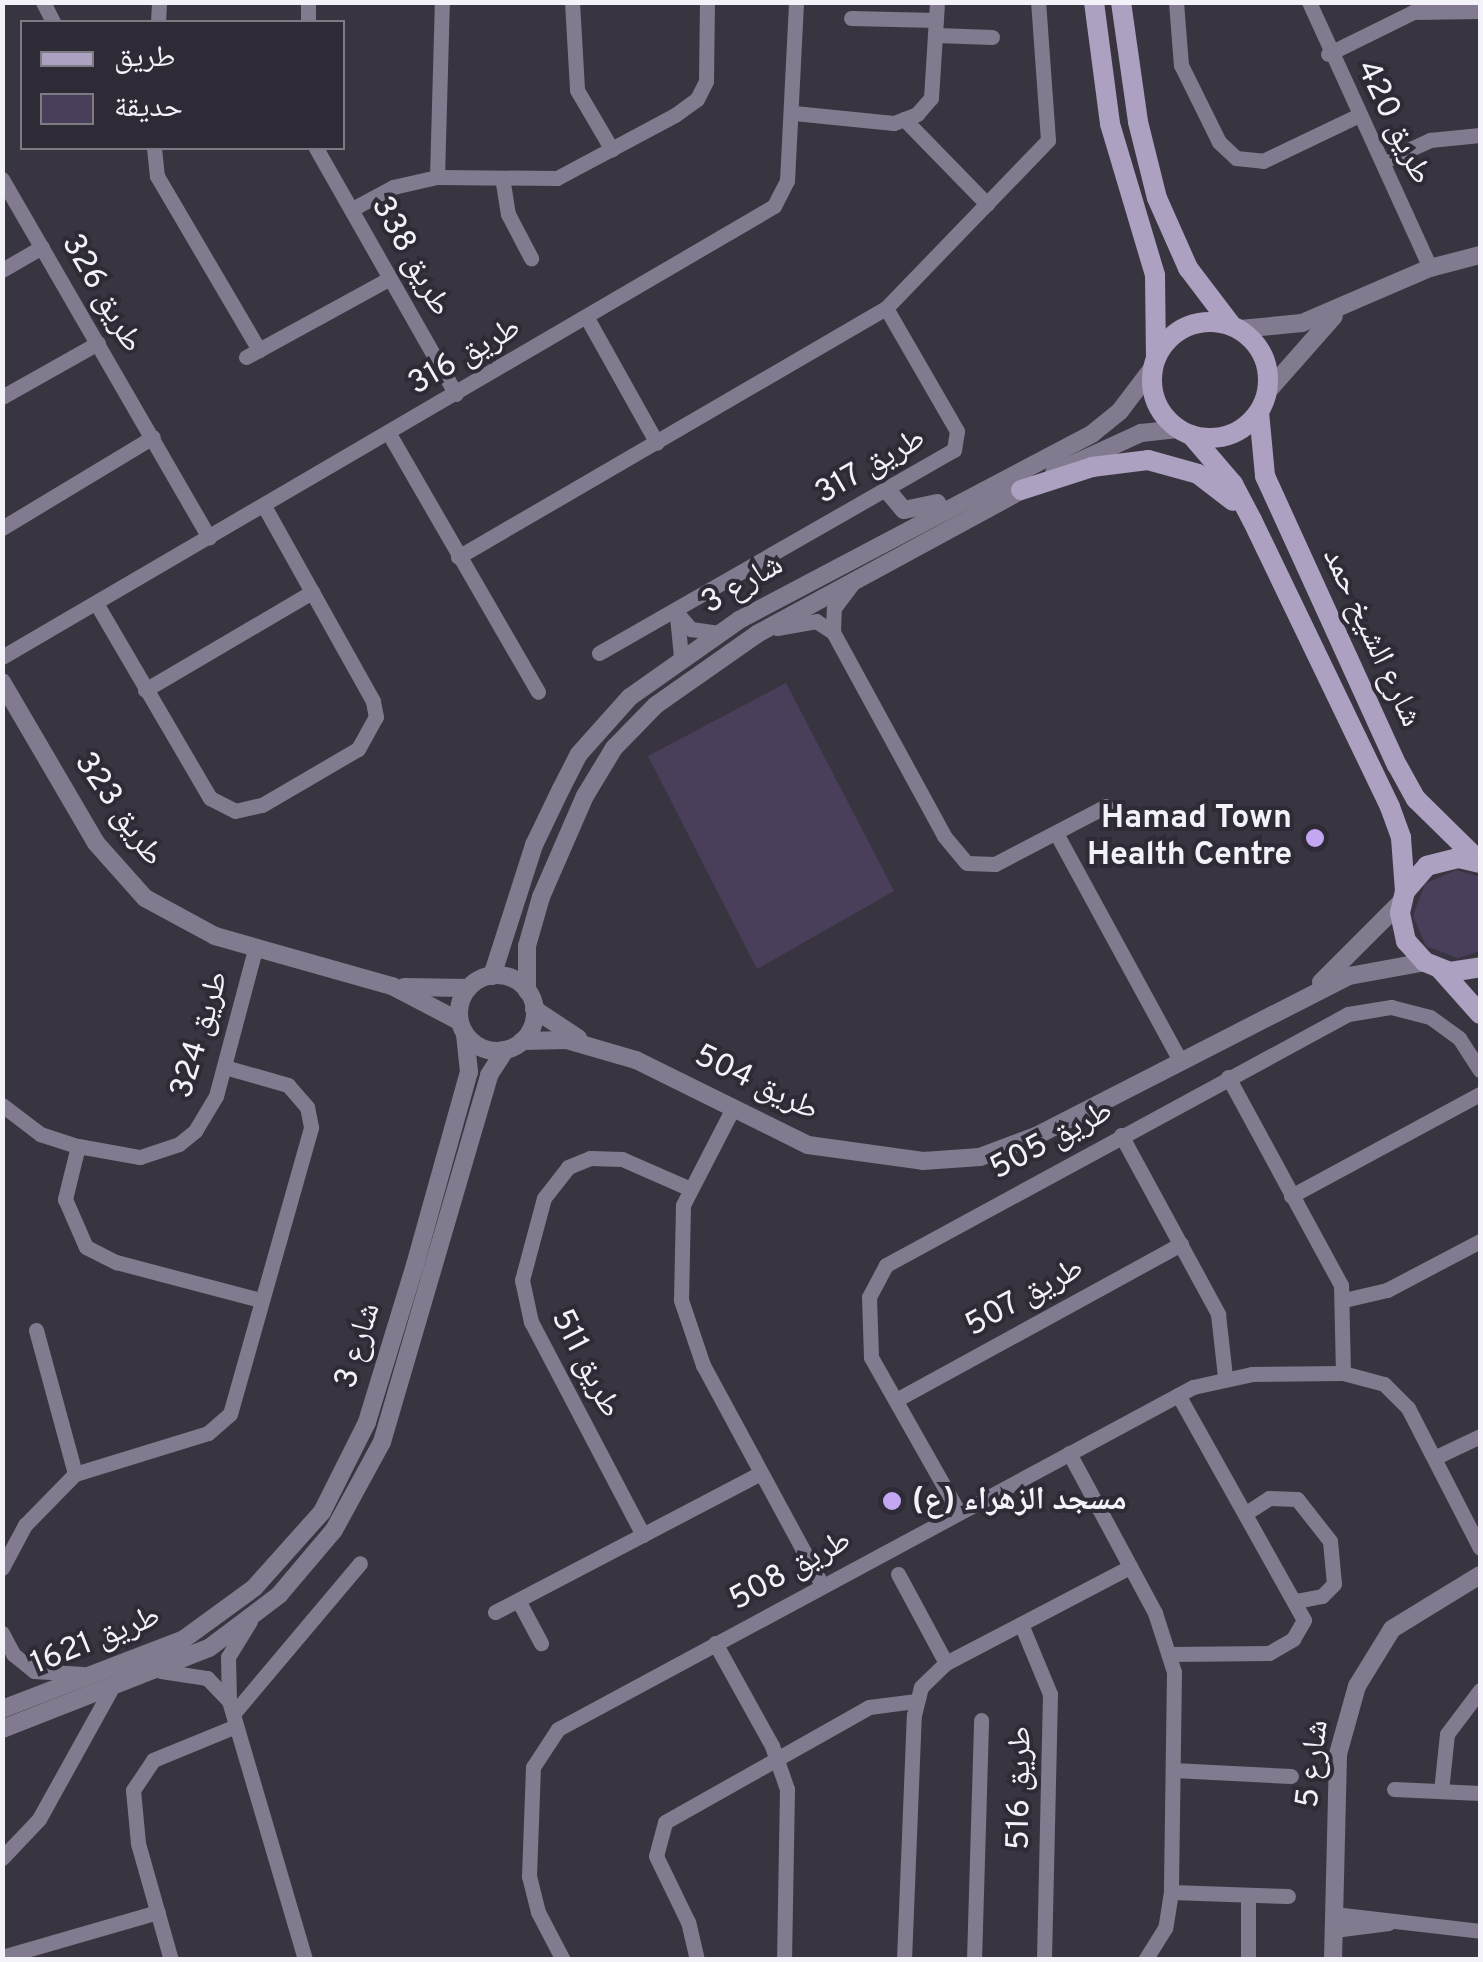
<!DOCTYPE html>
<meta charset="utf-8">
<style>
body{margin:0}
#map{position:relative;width:1483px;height:1962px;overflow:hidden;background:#393540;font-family:Overpass,"Noto Naskh Arabic",sans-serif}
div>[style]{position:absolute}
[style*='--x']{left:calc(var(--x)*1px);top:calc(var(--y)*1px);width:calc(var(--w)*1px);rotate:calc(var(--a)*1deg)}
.green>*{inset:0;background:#493f5a}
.minor>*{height:15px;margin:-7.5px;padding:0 7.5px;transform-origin:7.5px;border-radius:7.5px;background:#827b8f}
.tertiary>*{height:18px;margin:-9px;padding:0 9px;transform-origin:9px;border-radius:9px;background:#827b8f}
.tertiary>.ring{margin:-9px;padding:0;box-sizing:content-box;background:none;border:18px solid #827b8f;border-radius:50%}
.secondary>*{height:20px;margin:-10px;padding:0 10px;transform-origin:10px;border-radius:10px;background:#aca1c0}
.secondary>.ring{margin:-10px;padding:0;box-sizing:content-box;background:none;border:20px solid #aca1c0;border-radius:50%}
.dots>*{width:28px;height:28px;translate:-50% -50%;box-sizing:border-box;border:5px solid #2f2b36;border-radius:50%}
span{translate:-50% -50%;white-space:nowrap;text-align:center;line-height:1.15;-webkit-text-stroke:8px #2f2b36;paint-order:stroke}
.street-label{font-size:32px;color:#f4f2f9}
.poi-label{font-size:32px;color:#f4f2f9;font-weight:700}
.right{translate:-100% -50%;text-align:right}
.left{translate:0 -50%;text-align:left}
.frame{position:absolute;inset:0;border:5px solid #f4f2f9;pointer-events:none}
.legend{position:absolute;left:20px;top:20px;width:325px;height:130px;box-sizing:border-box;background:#2f2b36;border:2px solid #7e7b84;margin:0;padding:12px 18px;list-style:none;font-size:30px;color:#f4f2f9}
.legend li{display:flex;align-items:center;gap:20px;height:50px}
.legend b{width:50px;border:2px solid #7e7b84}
</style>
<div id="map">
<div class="green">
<div style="clip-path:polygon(786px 683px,894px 891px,757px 969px,648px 756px)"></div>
<div style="clip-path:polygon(1456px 870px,1480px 877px,1480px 951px,1458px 958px,1426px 946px,1413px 916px,1425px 884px)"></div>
</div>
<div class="minor">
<div style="--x:43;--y:2;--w:22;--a:63"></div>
<div style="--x:572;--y:2;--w:88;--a:86.7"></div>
<div style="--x:577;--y:90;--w:69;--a:59.7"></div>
<div style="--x:1176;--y:2;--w:63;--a:85.5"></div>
<div style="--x:1181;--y:65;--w:86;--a:63.7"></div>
<div style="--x:1219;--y:142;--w:23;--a:43"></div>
<div style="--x:1236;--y:158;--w:27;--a:6"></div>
<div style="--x:1263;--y:161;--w:106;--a:-25.6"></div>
<div style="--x:1309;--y:2;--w:292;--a:65.5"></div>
<div style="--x:851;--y:18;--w:85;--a:1.3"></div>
<div style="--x:158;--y:22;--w:20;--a:-87"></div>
<div style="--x:308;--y:22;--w:20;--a:-90"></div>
<div style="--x:936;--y:35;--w:56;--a:2"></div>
<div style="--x:1328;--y:54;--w:95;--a:-26.3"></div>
<div style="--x:1413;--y:12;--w:67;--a:-0.9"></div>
<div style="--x:794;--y:113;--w:100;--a:5.7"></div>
<div style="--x:894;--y:123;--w:25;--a:-21"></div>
<div style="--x:917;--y:114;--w:21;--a:-49"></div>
<div style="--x:931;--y:98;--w:96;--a:-86.4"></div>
<div style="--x:904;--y:119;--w:119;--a:45.7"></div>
<div style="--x:154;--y:148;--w:28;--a:84"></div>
<div style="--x:157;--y:176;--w:202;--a:59.6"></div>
<div style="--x:316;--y:148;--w:283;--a:60.4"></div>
<div style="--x:1384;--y:161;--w:51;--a:-24.5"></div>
<div style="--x:1430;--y:140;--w:50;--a:-5.7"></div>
<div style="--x:437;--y:177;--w:175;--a:-88.4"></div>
<div style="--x:2;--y:179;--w:414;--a:60"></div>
<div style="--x:503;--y:183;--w:31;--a:81"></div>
<div style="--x:508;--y:214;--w:50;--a:62.4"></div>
<div style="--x:352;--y:209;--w:47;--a:-28.2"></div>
<div style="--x:393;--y:187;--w:45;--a:-12.8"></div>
<div style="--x:437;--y:177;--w:120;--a:0.5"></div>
<div style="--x:557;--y:178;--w:134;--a:-28.1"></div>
<div style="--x:675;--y:115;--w:27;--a:-36"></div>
<div style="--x:697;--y:99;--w:20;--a:-63"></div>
<div style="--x:706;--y:81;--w:79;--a:-89.3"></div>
<div style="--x:2;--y:270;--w:46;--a:-29.9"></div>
<div style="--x:587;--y:318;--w:143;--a:60.8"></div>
<div style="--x:246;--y:357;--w:164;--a:-28.7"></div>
<div style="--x:2;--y:397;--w:110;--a:-29.4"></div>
<div style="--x:388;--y:432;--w:300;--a:60"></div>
<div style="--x:2;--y:528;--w:176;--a:-31.1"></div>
<div style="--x:458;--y:557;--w:495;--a:-30.2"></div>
<div style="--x:886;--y:308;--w:233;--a:-46"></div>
<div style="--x:1048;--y:140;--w:138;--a:-94.1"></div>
<div style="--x:96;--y:603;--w:226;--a:59.7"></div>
<div style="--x:210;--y:798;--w:28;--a:27"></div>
<div style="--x:235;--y:811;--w:28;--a:-13"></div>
<div style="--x:262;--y:805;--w:111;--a:-30.3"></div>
<div style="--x:358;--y:749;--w:37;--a:-61"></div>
<div style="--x:376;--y:717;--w:16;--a:-101"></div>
<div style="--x:373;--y:701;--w:223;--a:-119.2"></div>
<div style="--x:676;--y:612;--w:23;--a:49"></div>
<div style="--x:691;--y:629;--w:28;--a:8"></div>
<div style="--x:677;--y:616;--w:41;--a:84.4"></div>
<div style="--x:777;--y:628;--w:40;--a:-10"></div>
<div style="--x:816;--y:621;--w:20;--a:33"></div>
<div style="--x:833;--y:632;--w:232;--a:61.4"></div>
<div style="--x:944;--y:836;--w:35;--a:50"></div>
<div style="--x:967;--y:863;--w:28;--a:2"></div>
<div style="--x:995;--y:864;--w:125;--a:-27.6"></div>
<div style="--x:833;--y:632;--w:24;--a:-88"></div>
<div style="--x:834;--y:608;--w:31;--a:-53"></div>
<div style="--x:599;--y:653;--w:409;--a:-29.8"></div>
<div style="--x:954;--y:450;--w:19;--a:-81"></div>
<div style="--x:957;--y:431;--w:142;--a:-120"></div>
<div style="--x:2;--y:657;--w:894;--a:-30.29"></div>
<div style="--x:774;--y:206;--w:28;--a:-63"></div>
<div style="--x:787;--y:181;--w:179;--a:-87.1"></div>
<div style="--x:145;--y:690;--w:194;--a:-30.4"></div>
<div style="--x:1056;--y:833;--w:261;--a:61.4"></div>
<div style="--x:1228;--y:1077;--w:237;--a:61.5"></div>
<div style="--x:1341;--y:1285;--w:88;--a:88.7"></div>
<div style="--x:2;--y:1105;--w:48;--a:37.3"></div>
<div style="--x:40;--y:1134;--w:40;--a:18"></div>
<div style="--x:78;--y:1146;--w:63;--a:10.1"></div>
<div style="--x:140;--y:1157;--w:41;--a:-18.4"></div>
<div style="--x:179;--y:1144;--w:21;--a:-39"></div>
<div style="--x:195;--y:1131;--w:41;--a:-59"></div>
<div style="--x:216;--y:1096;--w:152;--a:-75.1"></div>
<div style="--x:732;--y:1110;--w:107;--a:117.3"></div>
<div style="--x:683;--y:1205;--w:95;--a:91.2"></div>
<div style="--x:681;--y:1300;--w:69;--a:71.3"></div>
<div style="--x:703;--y:1365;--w:250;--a:61.6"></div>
<div style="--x:1121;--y:1135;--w:204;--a:61.5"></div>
<div style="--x:1218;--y:1314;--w:62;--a:83.6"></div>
<div style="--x:78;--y:1146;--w:55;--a:103.8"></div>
<div style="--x:65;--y:1199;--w:52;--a:66.4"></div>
<div style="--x:86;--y:1247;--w:34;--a:27"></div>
<div style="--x:116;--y:1262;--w:149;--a:14.8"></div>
<div style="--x:1291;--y:1196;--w:215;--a:-28.4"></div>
<div style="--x:1344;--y:1300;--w:44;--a:-13.1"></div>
<div style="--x:1387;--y:1290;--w:105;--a:-27.8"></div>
<div style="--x:36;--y:1330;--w:149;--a:74.8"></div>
<div style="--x:896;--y:1400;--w:325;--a:-28.7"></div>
<div style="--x:1069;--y:1453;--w:182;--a:61.7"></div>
<div style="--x:1155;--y:1613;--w:62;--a:72.1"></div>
<div style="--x:1174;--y:1672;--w:220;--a:90.8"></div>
<div style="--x:1171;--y:1892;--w:36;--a:99"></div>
<div style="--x:1165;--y:1928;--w:38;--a:122"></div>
<div style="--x:1436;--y:1457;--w:49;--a:-25.5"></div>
<div style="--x:958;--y:1511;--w:177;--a:-119.5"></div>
<div style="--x:871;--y:1357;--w:60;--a:-91.9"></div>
<div style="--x:869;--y:1297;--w:36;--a:-62"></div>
<div style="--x:886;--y:1265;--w:526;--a:-28.51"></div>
<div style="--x:1348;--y:1014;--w:44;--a:-9.2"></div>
<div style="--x:1391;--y:1007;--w:40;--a:14.4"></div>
<div style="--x:1430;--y:1017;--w:36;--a:36"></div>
<div style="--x:1459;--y:1038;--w:38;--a:57"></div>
<div style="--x:1246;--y:1513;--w:27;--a:-33"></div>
<div style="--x:1269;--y:1498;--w:28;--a:2"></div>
<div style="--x:1297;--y:1499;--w:53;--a:51.8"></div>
<div style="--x:1330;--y:1541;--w:43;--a:84.7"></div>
<div style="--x:1334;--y:1584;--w:17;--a:135"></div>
<div style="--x:1322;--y:1596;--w:26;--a:169"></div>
<div style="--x:643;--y:1535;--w:241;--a:-117.7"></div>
<div style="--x:531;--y:1322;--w:43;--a:-102.1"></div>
<div style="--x:522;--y:1280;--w:85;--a:-75"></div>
<div style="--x:544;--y:1198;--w:39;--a:-52"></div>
<div style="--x:568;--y:1167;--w:24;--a:-22"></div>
<div style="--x:590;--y:1158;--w:32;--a:2"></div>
<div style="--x:622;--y:1159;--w:72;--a:23.7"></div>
<div style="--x:2;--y:1568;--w:49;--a:-61.9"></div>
<div style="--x:25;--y:1525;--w:71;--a:-45.6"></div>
<div style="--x:75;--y:1474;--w:139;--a:-17.1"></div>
<div style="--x:208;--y:1433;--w:29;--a:-41"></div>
<div style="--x:230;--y:1414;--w:298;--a:-74.2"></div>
<div style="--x:311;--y:1127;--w:20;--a:-101"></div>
<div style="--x:307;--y:1107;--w:29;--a:-131"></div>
<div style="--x:288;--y:1085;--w:66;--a:-164.1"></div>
<div style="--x:898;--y:1574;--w:101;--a:61.7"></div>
<div style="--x:518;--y:1600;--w:49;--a:61.9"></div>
<div style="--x:495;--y:1612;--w:300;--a:-27.6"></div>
<div style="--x:250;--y:1621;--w:42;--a:121.4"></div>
<div style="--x:228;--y:1657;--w:44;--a:88.7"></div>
<div style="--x:229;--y:1701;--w:270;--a:73.6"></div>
<div style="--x:1021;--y:1624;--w:76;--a:67.5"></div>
<div style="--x:1050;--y:1694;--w:266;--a:91.3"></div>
<div style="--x:2;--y:1633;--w:24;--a:62"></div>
<div style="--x:13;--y:1654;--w:27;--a:39"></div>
<div style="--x:34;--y:1671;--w:49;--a:3.5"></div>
<div style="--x:715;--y:1643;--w:118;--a:61"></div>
<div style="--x:772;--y:1746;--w:46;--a:70.8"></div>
<div style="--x:787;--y:1789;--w:171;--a:91"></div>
<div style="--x:1171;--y:1654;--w:98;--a:-0.6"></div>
<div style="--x:1269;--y:1653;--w:28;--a:-30"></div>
<div style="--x:1293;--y:1639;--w:22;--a:-60"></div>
<div style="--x:1304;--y:1620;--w:258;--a:-119.2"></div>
<div style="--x:161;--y:1671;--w:47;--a:8.7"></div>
<div style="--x:207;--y:1678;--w:32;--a:46"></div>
<div style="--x:233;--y:1714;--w:197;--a:-49.9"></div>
<div style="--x:1173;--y:1770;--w:118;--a:2.9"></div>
<div style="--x:1394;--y:1789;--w:86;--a:2.7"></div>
<div style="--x:1441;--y:1791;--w:57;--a:-84"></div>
<div style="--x:1447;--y:1734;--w:55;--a:-53.1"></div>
<div style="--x:2;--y:1858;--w:54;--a:-46.5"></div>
<div style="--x:39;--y:1819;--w:146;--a:-61"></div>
<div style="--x:1171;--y:1892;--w:117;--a:2"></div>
<div style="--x:1334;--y:1914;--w:147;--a:6.6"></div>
<div style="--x:1334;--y:1930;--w:55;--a:-7.3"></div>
<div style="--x:2;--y:1957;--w:162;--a:-16.1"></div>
<div style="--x:171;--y:1960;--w:122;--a:-105.8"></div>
<div style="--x:138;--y:1843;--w:53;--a:-95.4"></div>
<div style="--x:133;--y:1790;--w:36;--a:-56"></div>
<div style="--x:153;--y:1760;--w:90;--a:-22.3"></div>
<div style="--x:563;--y:1960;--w:54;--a:-117.5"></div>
<div style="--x:538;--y:1912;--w:37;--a:-104"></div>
<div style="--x:529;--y:1876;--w:109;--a:-87.9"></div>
<div style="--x:533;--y:1767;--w:45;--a:-56.7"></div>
<div style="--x:558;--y:1729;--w:721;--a:-28.31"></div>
<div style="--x:1193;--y:1387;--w:60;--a:-12.4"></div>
<div style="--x:1252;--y:1374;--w:91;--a:-0.6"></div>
<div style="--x:1343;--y:1373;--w:42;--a:15"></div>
<div style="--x:1384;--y:1384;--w:34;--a:45"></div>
<div style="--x:1408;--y:1408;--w:157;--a:62.8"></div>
<div style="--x:697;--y:1960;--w:39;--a:-103"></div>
<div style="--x:688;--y:1922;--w:73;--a:-115.9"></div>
<div style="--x:656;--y:1856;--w:35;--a:-75"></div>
<div style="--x:665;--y:1822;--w:234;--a:-29.4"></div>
<div style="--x:869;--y:1707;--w:46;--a:-7.4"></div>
<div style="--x:904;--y:1960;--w:245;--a:-87.7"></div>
<div style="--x:914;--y:1715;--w:29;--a:-76"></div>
<div style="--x:921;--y:1687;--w:35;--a:-44"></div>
<div style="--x:946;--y:1663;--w:208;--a:-27.6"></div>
<div style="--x:974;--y:1960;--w:240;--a:-88.3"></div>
<div style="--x:1248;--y:1960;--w:65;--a:-90"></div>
</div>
<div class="tertiary">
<div style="--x:1240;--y:329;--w:62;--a:-5.5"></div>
<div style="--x:1302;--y:323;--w:139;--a:-23.3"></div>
<div style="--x:1430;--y:268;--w:52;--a:-14.6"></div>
<div style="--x:1267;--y:392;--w:101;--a:-48.6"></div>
<div style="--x:1054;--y:473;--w:96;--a:-24.7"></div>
<div style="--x:1141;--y:433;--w:39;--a:-6"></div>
<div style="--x:887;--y:490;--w:26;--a:50"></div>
<div style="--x:904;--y:510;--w:34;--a:-12"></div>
<div style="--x:2;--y:682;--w:186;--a:59.7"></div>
<div style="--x:96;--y:843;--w:74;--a:48.3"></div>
<div style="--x:145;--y:898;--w:80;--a:28.5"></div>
<div style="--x:215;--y:936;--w:184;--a:15.8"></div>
<div style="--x:392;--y:986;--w:76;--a:27.6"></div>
<div class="ring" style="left:459px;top:975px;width:58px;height:58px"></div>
<div style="--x:492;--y:976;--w:138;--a:-72.2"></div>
<div style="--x:534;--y:845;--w:62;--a:-64.3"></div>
<div style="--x:561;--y:789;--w:39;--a:-63"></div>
<div style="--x:579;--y:754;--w:76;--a:-48.2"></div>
<div style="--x:630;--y:697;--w:133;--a:-35.2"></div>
<div style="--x:739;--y:620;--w:400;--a:-27.8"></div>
<div style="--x:1093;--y:433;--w:35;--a:-39"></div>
<div style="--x:1120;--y:411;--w:56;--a:-52.9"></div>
<div style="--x:1321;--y:982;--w:113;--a:-45"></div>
<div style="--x:404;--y:987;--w:64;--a:0.9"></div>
<div style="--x:527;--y:991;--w:45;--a:-90"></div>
<div style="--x:527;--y:946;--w:51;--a:-74.1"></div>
<div style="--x:541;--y:897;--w:110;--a:-66.5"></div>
<div style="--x:585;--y:796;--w:56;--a:-58.9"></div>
<div style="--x:614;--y:748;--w:60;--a:-45.7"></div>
<div style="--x:656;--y:705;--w:123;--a:-35.1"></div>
<div style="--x:757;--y:634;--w:312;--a:-28.5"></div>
<div style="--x:534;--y:1009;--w:53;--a:33.4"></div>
<div style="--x:522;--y:1041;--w:45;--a:-1.3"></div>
<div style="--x:567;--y:1040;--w:72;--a:16.2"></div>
<div style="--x:636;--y:1060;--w:192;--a:26.3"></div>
<div style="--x:808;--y:1145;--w:116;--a:7.9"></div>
<div style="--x:923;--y:1161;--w:57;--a:-4"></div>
<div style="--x:980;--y:1157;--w:60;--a:-20.6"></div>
<div style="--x:1036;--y:1136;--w:352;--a:-27.1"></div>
<div style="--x:1349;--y:976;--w:77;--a:-10.4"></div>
<div style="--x:2;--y:1709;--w:195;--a:-21"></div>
<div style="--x:184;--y:1639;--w:87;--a:-36.1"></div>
<div style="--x:254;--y:1588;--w:102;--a:-48.2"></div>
<div style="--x:322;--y:1512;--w:101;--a:-63.4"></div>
<div style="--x:367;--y:1422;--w:164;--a:-73"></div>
<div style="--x:415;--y:1265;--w:200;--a:-74.4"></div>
<div style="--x:469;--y:1072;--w:38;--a:-96"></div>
<div style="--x:2;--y:1729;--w:222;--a:-21.4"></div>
<div style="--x:209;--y:1648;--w:88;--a:-37.1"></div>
<div style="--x:279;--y:1595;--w:85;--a:-49.8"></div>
<div style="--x:334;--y:1530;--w:100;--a:-61.4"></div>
<div style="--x:382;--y:1442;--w:382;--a:-73.7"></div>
<div style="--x:489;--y:1075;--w:30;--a:-57"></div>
<div style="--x:1333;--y:1960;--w:206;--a:-88.6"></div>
<div style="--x:1338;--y:1754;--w:71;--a:-74.4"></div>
<div style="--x:1357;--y:1686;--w:67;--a:-58.4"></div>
<div style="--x:1392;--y:1629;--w:103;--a:-31.5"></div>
</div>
<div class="secondary">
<div style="--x:1094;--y:2;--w:123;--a:82.5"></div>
<div style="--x:1110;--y:124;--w:158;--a:73.4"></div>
<div style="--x:1155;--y:275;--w:83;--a:89.3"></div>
<div style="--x:1121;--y:2;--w:121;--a:81.9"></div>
<div style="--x:1138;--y:122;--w:78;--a:76"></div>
<div style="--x:1157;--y:198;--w:77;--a:66.1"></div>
<div style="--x:1188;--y:268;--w:73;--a:52.8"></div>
<div class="ring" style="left:1152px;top:322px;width:96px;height:96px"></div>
<div style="--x:1259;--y:412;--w:64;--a:84.6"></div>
<div style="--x:1265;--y:476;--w:318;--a:65.5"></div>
<div style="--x:1397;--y:765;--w:39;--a:61"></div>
<div style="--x:1416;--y:799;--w:90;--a:44.5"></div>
<div style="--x:1191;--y:435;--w:65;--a:49.4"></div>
<div style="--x:1233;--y:484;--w:41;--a:62.2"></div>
<div style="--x:1252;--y:520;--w:318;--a:64.3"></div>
<div style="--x:1390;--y:807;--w:33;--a:70"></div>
<div style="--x:1401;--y:838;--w:53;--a:85.7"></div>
<div style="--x:1021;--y:490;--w:75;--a:-17.9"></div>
<div style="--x:1092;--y:467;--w:56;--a:-7.1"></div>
<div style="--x:1148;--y:460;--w:52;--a:15.6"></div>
<div style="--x:1198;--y:474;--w:44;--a:37.6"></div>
<div style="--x:1480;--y:863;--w:23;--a:-167"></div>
<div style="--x:1458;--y:858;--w:32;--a:166"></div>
<div style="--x:1427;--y:866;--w:33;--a:131"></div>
<div style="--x:1405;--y:891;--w:23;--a:103"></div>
<div style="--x:1400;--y:913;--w:29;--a:78"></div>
<div style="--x:1406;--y:941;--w:28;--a:48"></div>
<div style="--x:1425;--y:962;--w:27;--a:22"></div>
<div style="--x:1450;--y:972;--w:30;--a:-9"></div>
<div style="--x:1441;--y:970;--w:59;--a:48.4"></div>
</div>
<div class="dots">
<div style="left:1315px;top:838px;background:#c3a7f2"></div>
<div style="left:892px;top:1501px;background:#c3a7f2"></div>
</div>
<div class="street-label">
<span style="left:1393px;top:123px;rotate:64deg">طريق 420</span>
<span style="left:410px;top:257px;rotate:61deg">طريق 338</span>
<span style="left:101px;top:294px;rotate:60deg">طريق 326</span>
<span style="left:465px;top:357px;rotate:-30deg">طريق 316</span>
<span style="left:871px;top:467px;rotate:-30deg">طريق 317</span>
<span style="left:743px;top:585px;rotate:-30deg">شارع 3</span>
<span style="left:1371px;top:638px;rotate:65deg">شارع الشيخ حمد</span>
<span style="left:118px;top:810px;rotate:55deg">طريق 323</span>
<span style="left:201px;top:1035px;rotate:-73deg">طريق 324</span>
<span style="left:756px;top:1084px;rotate:26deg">طريق 504</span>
<span style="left:1052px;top:1141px;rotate:-28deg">طريق 505</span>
<span style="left:1025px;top:1298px;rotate:-29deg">طريق 507</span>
<span style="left:359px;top:1346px;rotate:-73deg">شارع 3</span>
<span style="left:585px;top:1364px;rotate:63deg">طريق 511</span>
<span style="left:791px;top:1571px;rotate:-29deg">طريق 508</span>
<span style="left:96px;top:1641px;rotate:-22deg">طريق 1621</span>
<span style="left:1314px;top:1764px;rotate:-83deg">شارع 5</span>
<span style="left:1021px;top:1788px;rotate:-89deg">طريق 516</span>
</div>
<div class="poi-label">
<span class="right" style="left:1292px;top:838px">Hamad Town<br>Health Centre</span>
<span class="left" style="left:912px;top:1501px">مسجد الزهراء (ع)</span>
</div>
<div class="frame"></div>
<ul class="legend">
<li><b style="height:12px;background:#aca1c0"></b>طريق</li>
<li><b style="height:28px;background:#493f5a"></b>حديقة</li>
</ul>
</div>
